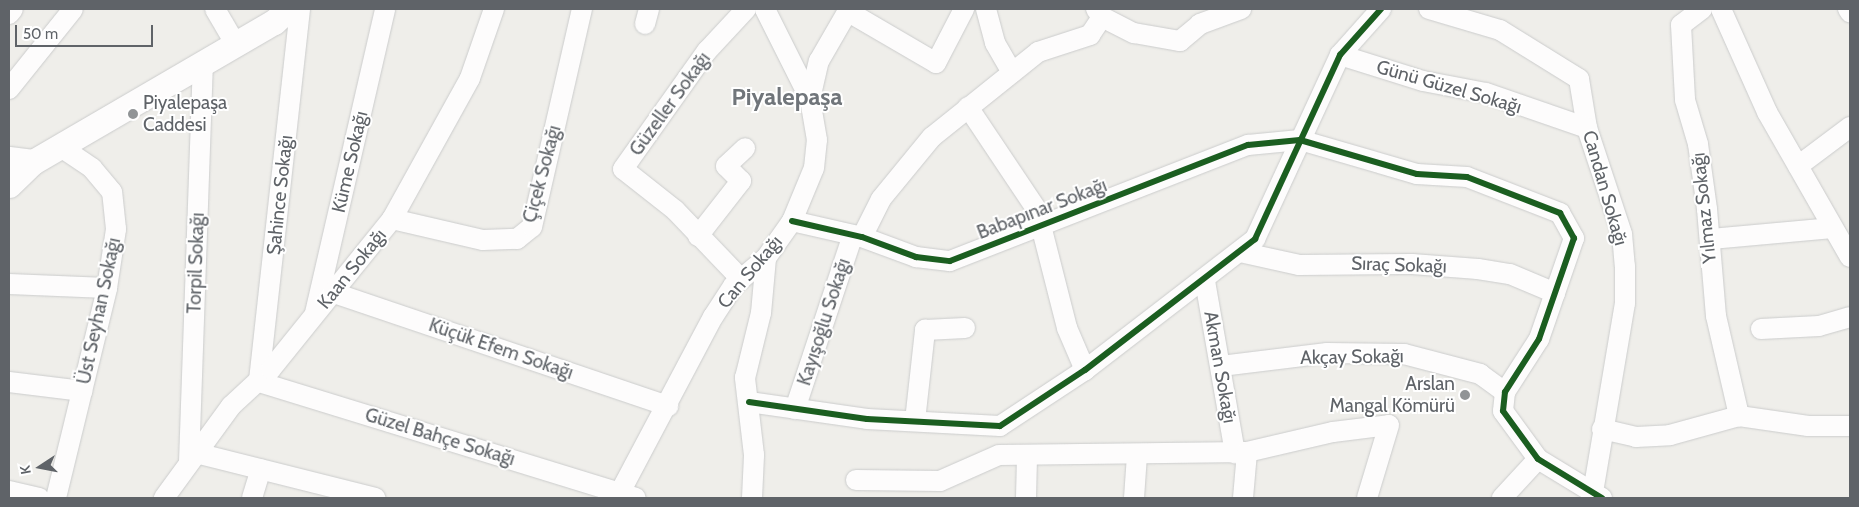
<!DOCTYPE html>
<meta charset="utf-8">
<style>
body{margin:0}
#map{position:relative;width:1859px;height:507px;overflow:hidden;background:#efeeea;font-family:Cabin,sans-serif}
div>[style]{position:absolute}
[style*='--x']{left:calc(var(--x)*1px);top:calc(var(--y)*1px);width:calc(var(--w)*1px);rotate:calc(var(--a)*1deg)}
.roads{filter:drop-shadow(0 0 1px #cbcccc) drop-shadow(0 0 1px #cbcccc)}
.minor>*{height:20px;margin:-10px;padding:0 10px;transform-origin:10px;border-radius:10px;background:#fdfcfc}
.tertiary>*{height:25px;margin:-12.5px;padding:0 12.5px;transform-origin:12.5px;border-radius:12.5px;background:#fdfcfc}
.cycleway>*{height:6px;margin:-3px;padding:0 3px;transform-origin:3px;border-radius:3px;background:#1b5e20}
.dots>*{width:14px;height:14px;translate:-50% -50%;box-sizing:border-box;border:2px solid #fff;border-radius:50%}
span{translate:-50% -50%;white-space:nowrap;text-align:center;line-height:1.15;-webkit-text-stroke:4px #fff;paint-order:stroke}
.street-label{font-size:19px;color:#5f6368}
.poi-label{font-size:19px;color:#5f6368}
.left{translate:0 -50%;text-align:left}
.right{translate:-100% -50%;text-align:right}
.district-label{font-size:24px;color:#70757a;font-weight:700}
.frame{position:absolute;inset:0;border:10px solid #5f6368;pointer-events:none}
.north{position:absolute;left:15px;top:442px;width:50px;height:50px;-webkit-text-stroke:4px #fff;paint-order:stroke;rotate:259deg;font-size:14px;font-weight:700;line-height:20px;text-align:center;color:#5f6368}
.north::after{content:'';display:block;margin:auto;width:18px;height:22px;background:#5f6368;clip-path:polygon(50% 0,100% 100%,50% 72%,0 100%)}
.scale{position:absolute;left:15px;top:25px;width:138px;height:22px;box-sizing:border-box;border:2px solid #5f6368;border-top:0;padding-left:6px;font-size:15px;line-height:18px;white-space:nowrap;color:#5f6368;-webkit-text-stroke:4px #fff;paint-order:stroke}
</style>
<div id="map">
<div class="roads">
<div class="minor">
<div style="--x:215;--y:9;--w:42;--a:59.7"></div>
<div style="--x:300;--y:9;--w:375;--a:96.3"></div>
<div style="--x:259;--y:382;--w:394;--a:17.1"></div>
<div style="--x:986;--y:9;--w:35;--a:75"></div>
<div style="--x:995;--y:43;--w:34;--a:60"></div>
<div style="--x:1096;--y:9;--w:10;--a:53"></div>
<div style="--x:1102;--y:17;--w:36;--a:27"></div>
<div style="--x:1134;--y:33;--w:47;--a:9.9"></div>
<div style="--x:1180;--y:41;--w:26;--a:-40"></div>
<div style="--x:1200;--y:24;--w:44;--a:-20.1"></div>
<div style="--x:1429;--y:9;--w:74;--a:16.5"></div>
<div style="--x:1500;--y:30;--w:93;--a:31.8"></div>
<div style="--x:1579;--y:79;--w:50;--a:80.7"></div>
<div style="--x:1587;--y:128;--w:112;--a:71.7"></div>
<div style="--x:1622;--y:234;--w:32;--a:85"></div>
<div style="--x:1625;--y:266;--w:37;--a:90"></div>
<div style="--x:1625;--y:303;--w:193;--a:99.6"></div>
<div style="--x:1702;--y:9;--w:26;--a:143"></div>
<div style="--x:1681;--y:25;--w:75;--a:86.9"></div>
<div style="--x:1685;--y:100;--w:46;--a:73.5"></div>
<div style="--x:1698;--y:144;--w:66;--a:82.1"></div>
<div style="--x:1707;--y:209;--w:107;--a:85.2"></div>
<div style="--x:1716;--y:316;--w:103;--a:77"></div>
<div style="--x:1721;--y:9;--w:113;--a:65.9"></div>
<div style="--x:1767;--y:112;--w:167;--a:60.2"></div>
<div style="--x:1848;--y:9;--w:4;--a:56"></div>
<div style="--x:847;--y:11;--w:103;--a:30.3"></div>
<div style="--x:936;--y:63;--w:61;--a:-62.6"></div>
<div style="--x:9;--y:14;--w:6;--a:-51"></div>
<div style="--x:645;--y:24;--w:16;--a:-75"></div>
<div style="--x:1340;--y:55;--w:87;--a:17.4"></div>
<div style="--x:1423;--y:81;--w:64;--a:10.8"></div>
<div style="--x:1486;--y:93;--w:107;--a:19.1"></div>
<div style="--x:9;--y:89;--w:102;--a:-51.3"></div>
<div style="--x:810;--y:99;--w:39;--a:-77"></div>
<div style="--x:819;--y:61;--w:60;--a:-60"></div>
<div style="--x:968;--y:107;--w:124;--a:56.2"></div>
<div style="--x:1037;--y:210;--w:122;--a:75.7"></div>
<div style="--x:1067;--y:328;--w:46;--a:66.8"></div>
<div style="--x:1798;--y:166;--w:65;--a:-36.9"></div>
<div style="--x:392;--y:219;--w:93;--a:13"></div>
<div style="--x:483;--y:240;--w:34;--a:-2"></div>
<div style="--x:517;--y:239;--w:19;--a:-39"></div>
<div style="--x:532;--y:227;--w:224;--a:-77.1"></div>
<div style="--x:792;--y:221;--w:72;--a:12.9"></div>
<div style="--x:862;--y:237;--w:58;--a:20.3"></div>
<div style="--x:916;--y:257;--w:34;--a:7"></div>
<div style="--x:950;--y:261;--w:320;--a:-21.3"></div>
<div style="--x:1248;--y:145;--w:52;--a:-5.5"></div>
<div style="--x:1300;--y:140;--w:122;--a:16.2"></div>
<div style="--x:1417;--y:174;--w:50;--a:3.4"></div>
<div style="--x:1467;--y:177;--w:100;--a:21.2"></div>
<div style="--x:1560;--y:213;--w:29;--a:61"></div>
<div style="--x:1574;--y:238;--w:107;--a:109.1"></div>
<div style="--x:1539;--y:339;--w:63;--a:122.7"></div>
<div style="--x:1505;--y:392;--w:19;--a:96"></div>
<div style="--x:1503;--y:411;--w:59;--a:53.9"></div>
<div style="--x:1538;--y:459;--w:75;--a:31.4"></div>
<div style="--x:698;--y:236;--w:70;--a:-52"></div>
<div style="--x:741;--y:181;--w:21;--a:-135"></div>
<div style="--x:726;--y:166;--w:26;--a:-43"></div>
<div style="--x:862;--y:237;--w:42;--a:-63.4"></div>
<div style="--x:881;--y:199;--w:80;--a:-50.6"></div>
<div style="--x:932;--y:137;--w:136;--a:-38.7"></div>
<div style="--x:1038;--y:52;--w:55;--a:-18.1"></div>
<div style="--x:1090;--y:35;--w:22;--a:-56"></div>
<div style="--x:1711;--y:239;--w:122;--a:-5.2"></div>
<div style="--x:1240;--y:252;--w:60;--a:12.4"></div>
<div style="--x:1299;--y:265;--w:113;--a:-0.5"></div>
<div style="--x:1412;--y:264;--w:66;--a:4.3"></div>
<div style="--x:1478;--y:269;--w:32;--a:9"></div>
<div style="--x:1510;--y:274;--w:49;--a:22.9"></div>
<div style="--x:741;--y:279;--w:95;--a:-133.7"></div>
<div style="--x:675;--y:210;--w:66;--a:-141.7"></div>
<div style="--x:623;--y:169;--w:145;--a:-54.6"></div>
<div style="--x:707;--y:51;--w:57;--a:-47.1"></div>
<div style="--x:1205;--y:281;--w:175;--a:80.1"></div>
<div style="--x:9;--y:284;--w:98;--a:2.3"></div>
<div style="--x:334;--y:293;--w:353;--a:18.7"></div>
<div style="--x:315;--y:313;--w:312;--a:-77"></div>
<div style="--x:1761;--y:329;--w:58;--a:-3"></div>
<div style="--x:1819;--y:326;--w:32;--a:-16"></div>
<div style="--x:1221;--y:366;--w:107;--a:-7"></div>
<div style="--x:1327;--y:353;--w:77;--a:0.7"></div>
<div style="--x:1404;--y:354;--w:79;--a:14.7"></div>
<div style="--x:1480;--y:374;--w:31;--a:36"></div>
<div style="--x:9;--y:382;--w:74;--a:7"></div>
<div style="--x:749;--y:402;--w:119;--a:8.2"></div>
<div style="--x:867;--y:419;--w:133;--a:3"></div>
<div style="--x:1000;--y:426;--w:102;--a:-33.4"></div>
<div style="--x:1085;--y:370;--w:215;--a:-37.6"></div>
<div style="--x:1255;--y:239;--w:203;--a:-65.2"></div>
<div style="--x:1340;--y:55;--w:62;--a:-48.3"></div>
<div style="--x:795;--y:409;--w:183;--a:-71.6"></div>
<div style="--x:915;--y:421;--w:92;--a:-83.7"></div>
<div style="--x:925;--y:330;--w:40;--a:-2.9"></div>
<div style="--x:1602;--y:429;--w:35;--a:13"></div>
<div style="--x:1636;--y:437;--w:34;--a:-3"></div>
<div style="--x:1670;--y:435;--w:72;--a:-15.4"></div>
<div style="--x:1739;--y:416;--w:70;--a:8.2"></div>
<div style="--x:1808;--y:426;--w:42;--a:0"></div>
<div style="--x:196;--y:453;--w:185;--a:14.1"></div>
<div style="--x:189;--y:462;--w:399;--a:-88"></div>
<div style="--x:856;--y:480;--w:84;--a:0.7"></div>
<div style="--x:940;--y:481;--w:64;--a:-23.8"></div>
<div style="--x:999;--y:455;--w:248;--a:-0.7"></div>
<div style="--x:1247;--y:452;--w:88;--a:-13.1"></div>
<div style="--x:1333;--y:432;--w:56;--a:-7.1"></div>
<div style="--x:1389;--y:425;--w:76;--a:106.8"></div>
<div style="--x:9;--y:491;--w:31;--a:13"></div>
<div style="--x:56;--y:498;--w:216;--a:-76.3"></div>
<div style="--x:107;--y:288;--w:60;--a:-81.3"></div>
<div style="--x:116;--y:229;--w:37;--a:-96"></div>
<div style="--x:112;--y:192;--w:31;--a:-130"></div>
<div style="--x:92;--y:168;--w:40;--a:-146"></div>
<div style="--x:164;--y:498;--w:114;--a:-53.9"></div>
<div style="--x:231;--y:406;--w:54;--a:-42.8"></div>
<div style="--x:271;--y:369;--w:193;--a:-51.1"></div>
<div style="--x:392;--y:219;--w:161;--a:-61"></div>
<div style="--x:470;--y:78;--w:73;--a:-70.8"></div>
<div style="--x:252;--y:498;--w:30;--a:-73"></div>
<div style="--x:617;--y:498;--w:205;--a:-62.1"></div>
<div style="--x:713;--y:317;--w:37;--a:-57"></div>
<div style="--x:733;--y:286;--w:43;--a:-40.3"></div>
<div style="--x:766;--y:258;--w:45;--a:-54.9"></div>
<div style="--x:792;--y:221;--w:57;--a:-67.5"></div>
<div style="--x:814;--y:168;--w:28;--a:-84"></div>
<div style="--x:817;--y:140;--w:42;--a:-99.7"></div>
<div style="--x:810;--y:99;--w:101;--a:-116.6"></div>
<div style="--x:752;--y:498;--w:43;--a:-87.3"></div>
<div style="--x:754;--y:455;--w:78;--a:-96.7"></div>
<div style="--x:745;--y:378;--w:67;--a:-76.2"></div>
<div style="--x:761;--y:313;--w:55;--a:-84.8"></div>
<div style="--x:1026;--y:498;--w:41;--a:-88.6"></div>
<div style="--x:1134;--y:498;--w:43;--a:-86"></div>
<div style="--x:1243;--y:498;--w:46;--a:-85"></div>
<div style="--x:1502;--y:498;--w:53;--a:-47.3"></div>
</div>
<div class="tertiary">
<div style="--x:9;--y:159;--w:24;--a:7"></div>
<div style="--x:33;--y:162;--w:279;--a:-30.2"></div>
<div style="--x:274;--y:22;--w:19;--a:-43"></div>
<div style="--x:9;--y:185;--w:33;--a:-44"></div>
</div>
</div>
<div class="cycleway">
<div style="--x:792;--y:221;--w:72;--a:12.9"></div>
<div style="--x:862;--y:237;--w:58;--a:20.3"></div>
<div style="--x:916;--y:257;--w:34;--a:7"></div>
<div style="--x:950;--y:261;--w:320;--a:-21.3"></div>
<div style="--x:1248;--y:145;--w:52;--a:-5.5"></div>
<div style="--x:1300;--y:140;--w:122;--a:16.2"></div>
<div style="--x:1417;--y:174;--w:50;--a:3.4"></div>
<div style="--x:1467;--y:177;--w:100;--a:21.2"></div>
<div style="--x:1560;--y:213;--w:29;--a:61"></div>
<div style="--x:1574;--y:238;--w:107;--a:109.1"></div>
<div style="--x:1539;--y:339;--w:63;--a:122.7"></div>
<div style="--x:1505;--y:392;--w:19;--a:96"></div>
<div style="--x:1503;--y:411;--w:59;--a:53.9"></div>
<div style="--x:1538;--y:459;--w:75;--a:31.4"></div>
<div style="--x:749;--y:402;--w:119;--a:8.2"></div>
<div style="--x:867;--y:419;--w:133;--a:3"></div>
<div style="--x:1000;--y:426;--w:102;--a:-33.4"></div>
<div style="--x:1085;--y:370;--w:215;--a:-37.6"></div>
<div style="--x:1255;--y:239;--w:203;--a:-65.2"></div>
<div style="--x:1340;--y:55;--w:62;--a:-48.3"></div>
</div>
<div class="dots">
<div style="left:133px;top:114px;background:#919496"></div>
<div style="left:1465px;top:395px;background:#919496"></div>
</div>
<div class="street-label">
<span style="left:1449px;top:87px;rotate:16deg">Günü Güzel Sokağı</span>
<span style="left:670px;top:104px;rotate:-54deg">Güzeller Sokağı</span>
<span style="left:350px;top:162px;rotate:-77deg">Küme Sokağı</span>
<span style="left:542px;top:174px;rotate:-75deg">Çiçek Sokağı</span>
<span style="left:1605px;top:188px;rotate:74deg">Candan Sokağı</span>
<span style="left:280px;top:195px;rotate:-84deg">Şahince Sokağı</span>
<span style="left:1704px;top:208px;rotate:-96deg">Yılmaz Sokağı</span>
<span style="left:1042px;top:209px;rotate:-21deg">Babapınar Sokağı</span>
<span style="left:196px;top:263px;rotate:-88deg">Torpil Sokağı</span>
<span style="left:1399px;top:265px;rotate:2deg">Sıraç Sokağı</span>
<span style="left:352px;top:269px;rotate:-51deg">Kaan Sokağı</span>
<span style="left:750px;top:272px;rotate:-50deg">Can Sokağı</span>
<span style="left:99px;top:311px;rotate:-78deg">Üst Seyhan Sokağı</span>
<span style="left:824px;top:322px;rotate:-72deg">Kayışoğlu Sokağı</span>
<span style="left:501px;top:349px;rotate:19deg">Küçük Efem Sokağı</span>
<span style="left:1352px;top:357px;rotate:-1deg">Akçay Sokağı</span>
<span style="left:1220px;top:367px;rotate:80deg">Akman Sokağı</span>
<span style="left:440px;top:437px;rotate:17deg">Güzel Bahçe Sokağı</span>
</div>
<div class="poi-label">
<span class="left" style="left:143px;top:114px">Piyalepaşa<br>Caddesi</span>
<span class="right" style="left:1455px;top:395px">Arslan<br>Mangal Kömürü</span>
</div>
<div class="district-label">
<span style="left:787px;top:97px">Piyalepaşa</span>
</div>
<div class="frame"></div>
<div class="north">K</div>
<div class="scale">50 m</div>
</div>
